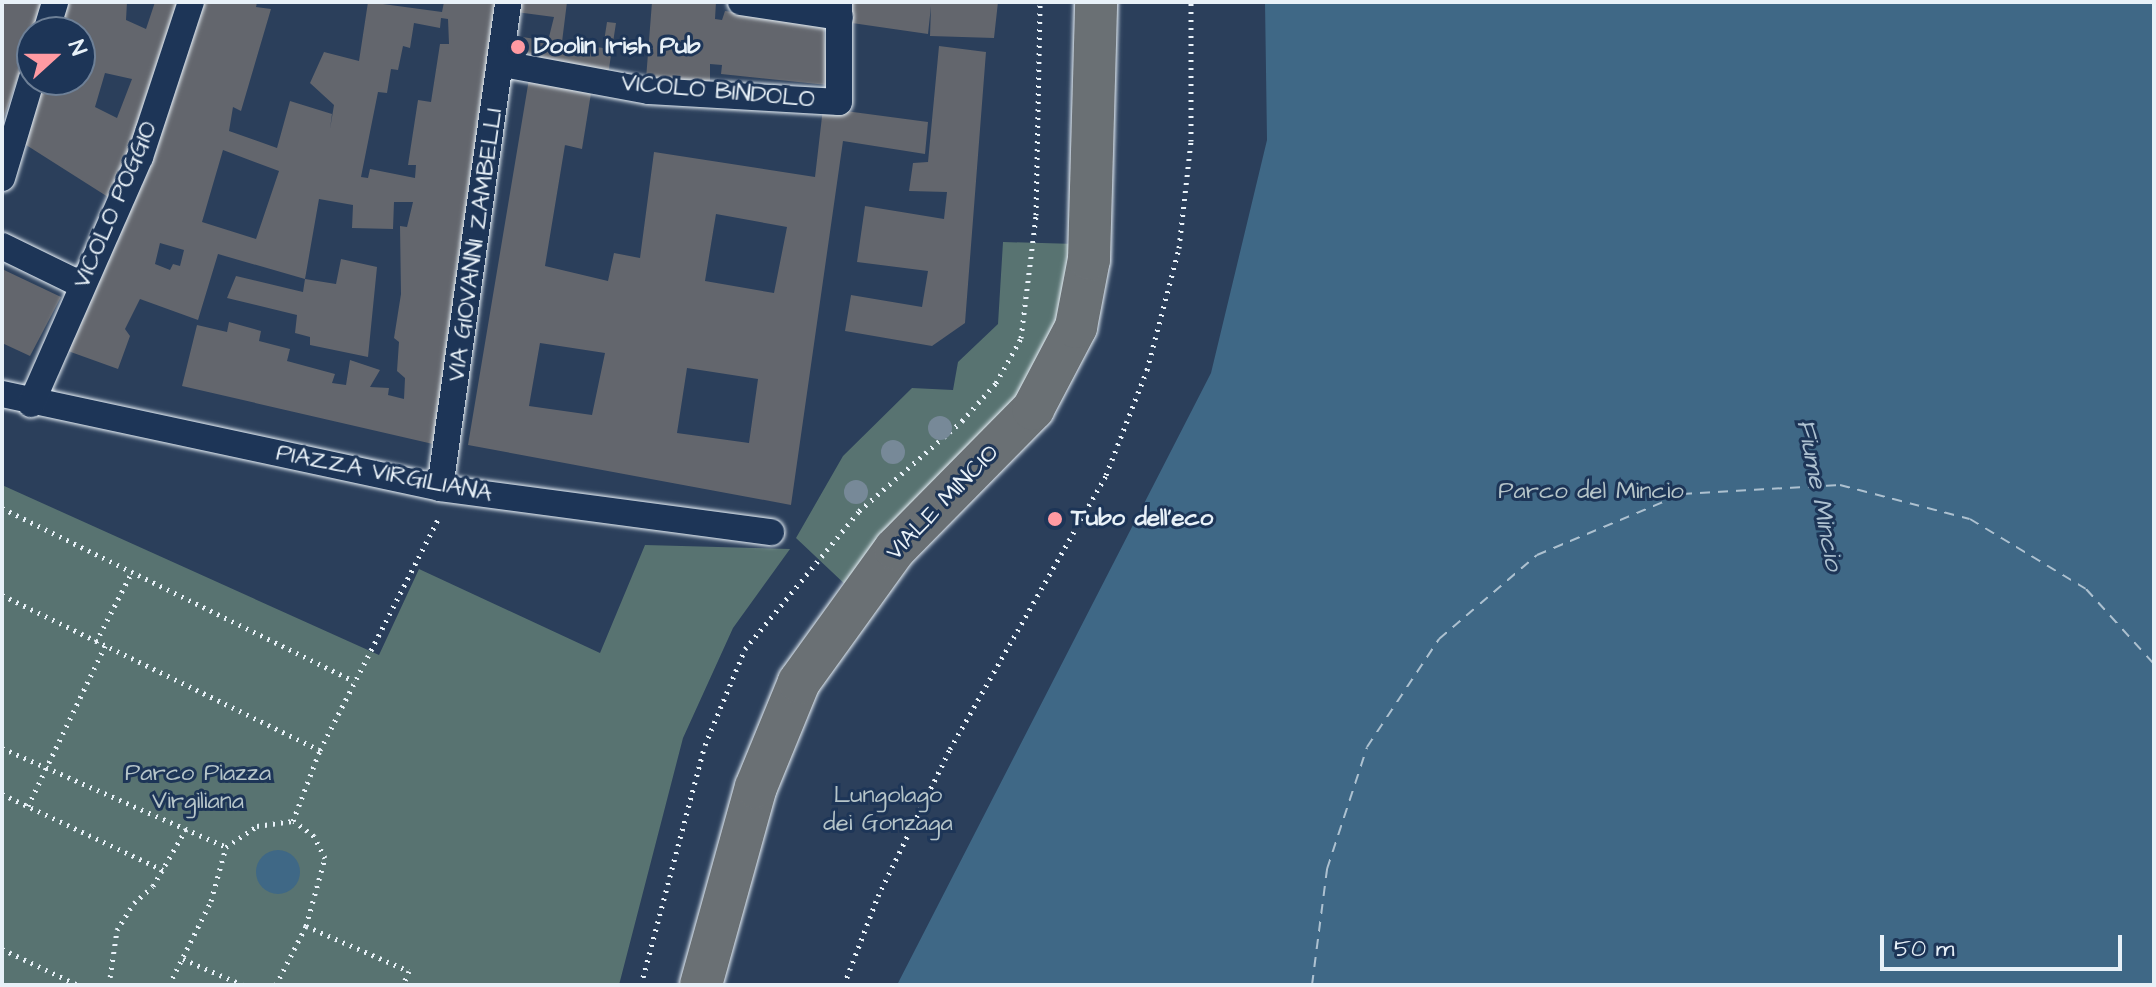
<!DOCTYPE html>
<style>
body{margin:0}
#map{position:relative;width:2156px;height:987px;overflow:hidden;background:#2b3f5b;font-family:"Architects Daughter",sans-serif}
div>[style]{position:absolute}
[style*='--x']{left:calc(var(--x)*1px);top:calc(var(--y)*1px);width:calc(var(--w)*1px);rotate:calc(var(--a)*1deg)}
.green>*{inset:0;background:#587371}
.water>*{inset:0;background:#3f6886}
.round{border-radius:50%}
.ferry>*{height:2px;margin-top:-1px;transform-origin:0;background:repeating-linear-gradient(90deg,#adc1d0 0 10px,transparent 0 18px)}
.building>*{inset:0;background:#63666d}
.path>*{height:5px;margin-top:-2.5px;transform-origin:0;background:repeating-linear-gradient(90deg,#e8f1f8 0 2px,transparent 0 8px)}
.roads{filter:drop-shadow(0 0 2px #e8f1f8) drop-shadow(0 0 2px #e8f1f8)}
.street>*{height:26px;margin:-13px;padding:0 13px;transform-origin:13px;border-radius:13px;background:#1d3557}
.primary>*{height:42px;margin:-21px;padding:0 21px;transform-origin:21px;border-radius:21px;background:#6a7074}
.trees>*{width:24px;height:24px;margin:-12px;border-radius:50%;background:#778998}
.dots>*{width:22px;height:22px;translate:-50% -50%;box-sizing:border-box;border:4px solid #1d3557;border-radius:50%}
span{translate:-50% -50%;white-space:nowrap;text-align:center;line-height:1.15;-webkit-text-stroke:6px #1d3557;paint-order:stroke}
.poi-label{font-size:24px;color:#e8f1f8;font-weight:700}
.left{translate:0 -50%;text-align:left}
.street-label{font-size:24px;color:#e8f1f8}
.park-label{font-size:24px;color:#b6c5c9}
.water-label{font-size:26px;color:#adc1d0;font-style:italic}
.frame{position:absolute;inset:0;border:4px solid #e8f1f8;pointer-events:none}
.north{position:absolute;left:16px;top:16px;width:80px;height:80px;box-sizing:border-box;background:#1d3557;border:2px solid #6e8097;border-radius:50%;rotate:69deg;font-size:22px;font-weight:700;line-height:32px;text-align:center;color:#e8f1f8}
.north::after{content:'';display:block;margin:auto;width:28px;height:36px;background:#ff9aa2;clip-path:polygon(50% 0,100% 100%,50% 72%,0 100%)}
.scale{position:absolute;left:1880px;top:935px;width:242px;height:36px;box-sizing:border-box;border:4px solid #e8f1f8;border-top:0;padding-left:10px;font-size:24px;line-height:28px;white-space:nowrap;color:#e8f1f8;-webkit-text-stroke:6px #1d3557;paint-order:stroke}
</style>
<div id="map">
<div class="green">
<div style="clip-path:polygon(1003px 242px,1076px 244px,1068px 302px,1015px 407px,849px 588px,796px 538px,843px 456px,912px 388px,953px 390px,958px 362px,998px 324px)"></div>
<div style="clip-path:polygon(2px 485px,379px 655px,419px 569px,600px 653px,645px 545px,790px 549px,733px 628px,683px 738px,619px 985px,2px 985px)"></div>
</div>
<div class="water">
<div style="clip-path:polygon(1265px 2px,2154px 2px,2154px 985px,897px 985px,1211px 373px,1267px 140px)"></div>
<div class="round" style="left:256px;top:850px;width:44px;height:44px"></div>
</div>
<div class="ferry">
<div style="--x:1312;--y:985;--w:117;--a:-82.6"></div>
<div style="--x:1327;--y:869;--w:128;--a:-71.8"></div>
<div style="--x:1367;--y:747;--w:130;--a:-56.3"></div>
<div style="--x:1439;--y:639;--w:129;--a:-40.6"></div>
<div style="--x:1537;--y:555;--w:157;--a:-22.8"></div>
<div style="--x:1682;--y:494;--w:158;--a:-3.3"></div>
<div style="--x:1840;--y:485;--w:134;--a:14.7"></div>
<div style="--x:1970;--y:519;--w:135;--a:31.1"></div>
<div style="--x:2086;--y:589;--w:101;--a:47.8"></div>
</div>
<div class="building">
<div style="clip-path:polygon(2px 2px,44px 2px,2px 123px)"></div>
<div style="clip-path:polygon(evenodd,69px 2px,127px 2px,126px 20px,146px 29px,155px 2px,179px 2px,138px 128px,108px 197px,23px 143px,43px 80px,80px 80px,80px 32px,59px 32px,69px 2px,105px 73px,132px 79px,117px 118px,95px 107px,105px 73px)"></div>
<div style="clip-path:polygon(evenodd,201px 2px,257px 2px,256px 7px,271px 9px,241px 111px,233px 107px,229px 131px,277px 148px,290px 101px,332px 114px,330px 129px,334px 105px,310px 83px,324px 52px,359px 61px,368px 2px,442px 12px,444px 2px,499px 2px,433px 444px,182px 386px,197px 325px,227px 332px,229px 322px,261px 331px,259px 341px,290px 349px,287px 361px,335px 374px,332px 383px,346px 385px,350px 360px,380px 370px,370px 387px,389px 388px,388px 395px,404px 399px,405px 378px,397px 371px,399px 342px,394px 338px,401px 294px,400px 226px,407px 227px,413px 202px,394px 202px,393px 229px,352px 228px,353px 205px,319px 199px,305px 279px,336px 284px,341px 259px,377px 267px,368px 357px,310px 345px,310px 337px,295px 333px,297px 315px,227px 298px,236px 276px,303px 292px,305px 279px,218px 254px,198px 320px,140px 299px,125px 329px,130px 336px,118px 369px,68px 351px,201px 2px,441px 18px,448px 19px,449px 44px,440px 44px,431px 102px,418px 100px,408px 165px,416px 165px,415px 178px,370px 169px,368px 178px,361px 177px,378px 92px,387px 93px,391px 69px,398px 70px,403px 46px,410px 48px,414px 23px,440px 28px,441px 18px,201px 2px,223px 150px,279px 171px,256px 239px,202px 222px,223px 150px,201px 2px,160px 243px,184px 250px,180px 266px,173px 264px,170px 270px,155px 264px,160px 243px)"></div>
<div style="clip-path:polygon(518px 2px,567px 2px,562px 42px,603px 48px,607px 22px,616px 23px,608px 75px,513px 60px,516px 36px,548px 41px,554px 17px,516px 12px)"></div>
<div style="clip-path:polygon(652px 2px,716px 2px,715px 19px,722px 20px,725px 11px,824px 25px,827px 85px,721px 74px,722px 65px,710px 64px,710px 86px,646px 79px)"></div>
<div style="clip-path:polygon(844px 2px,998px 2px,994px 38px,930px 36px,931px 6px,928px 34px,845px 22px)"></div>
<div style="clip-path:polygon(939px 46px,986px 52px,965px 323px,932px 346px,845px 331px,851px 295px,922px 307px,928px 271px,857px 262px,865px 206px,944px 219px,947px 192px,909px 191px,913px 163px,928px 162px)"></div>
<div style="clip-path:polygon(evenodd,529px 79px,592px 87px,582px 149px,565px 145px,545px 266px,608px 281px,614px 253px,640px 258px,654px 152px,815px 177px,823px 108px,928px 122px,925px 154px,843px 141px,791px 505px,468px 445px,529px 79px,716px 214px,787px 227px,774px 293px,705px 281px,716px 214px,529px 79px,540px 343px,605px 353px,592px 415px,529px 406px,540px 343px,529px 79px,687px 368px,758px 379px,749px 443px,677px 433px,687px 368px)"></div>
<div style="clip-path:polygon(2px 269px,61px 297px,30px 356px,2px 343px)"></div>
</div>
<div class="path">
<div style="--x:2;--y:508;--w:392;--a:26.2"></div>
<div style="--x:2;--y:595;--w:354;--a:26"></div>
<div style="--x:96;--y:642;--w:79;--a:-62.8"></div>
<div style="--x:2;--y:748;--w:245;--a:23.8"></div>
<div style="--x:2;--y:794;--w:178;--a:25.3"></div>
<div style="--x:28;--y:806;--w:178;--a:-64.3"></div>
<div style="--x:306;--y:926;--w:112;--a:23.6"></div>
<div style="--x:409;--y:971;--w:15;--a:113"></div>
<div style="--x:2;--y:949;--w:84;--a:25.3"></div>
<div style="--x:183;--y:959;--w:65;--a:23.4"></div>
<div style="--x:109;--y:985;--w:56;--a:-81.7"></div>
<div style="--x:117;--y:930;--w:32;--a:-58"></div>
<div style="--x:134;--y:903;--w:25;--a:-42"></div>
<div style="--x:153;--y:886;--w:66;--a:-59.9"></div>
<div style="--x:169;--y:985;--w:94;--a:-63.4"></div>
<div style="--x:211;--y:901;--w:56;--a:-74.5"></div>
<div style="--x:226;--y:847;--w:37;--a:-34"></div>
<div style="--x:257;--y:826;--w:36;--a:-8"></div>
<div style="--x:293;--y:821;--w:76;--a:-69.2"></div>
<div style="--x:320;--y:750;--w:263;--a:-62.9"></div>
<div style="--x:276;--y:985;--w:66;--a:-63"></div>
<div style="--x:306;--y:926;--w:71;--a:-74.4"></div>
<div style="--x:325;--y:858;--w:25;--a:-117"></div>
<div style="--x:314;--y:836;--w:25;--a:-143"></div>
<div style="--x:641;--y:985;--w:248;--a:-75.1"></div>
<div style="--x:705;--y:745;--w:104;--a:-67.4"></div>
<div style="--x:745;--y:649;--w:179;--a:-50.4"></div>
<div style="--x:859;--y:511;--w:137;--a:-41.1"></div>
<div style="--x:962;--y:421;--w:51;--a:-48.2"></div>
<div style="--x:996;--y:383;--w:51;--a:-60.9"></div>
<div style="--x:1021;--y:338;--w:124;--a:-83"></div>
<div style="--x:1036;--y:215;--w:213;--a:-88.9"></div>
<div style="--x:844;--y:985;--w:95;--a:-69.1"></div>
<div style="--x:878;--y:896;--w:164;--a:-63.9"></div>
<div style="--x:950;--y:749;--w:315;--a:-60.3"></div>
<div style="--x:1106;--y:475;--w:113;--a:-68.7"></div>
<div style="--x:1147;--y:370;--w:126;--a:-75.3"></div>
<div style="--x:1179;--y:248;--w:108;--a:-83.6"></div>
<div style="--x:1191;--y:141;--w:139;--a:-90"></div>
</div>
<div class="roads">
<div class="street">
<div style="--x:741;--y:2;--w:100;--a:8.6"></div>
<div style="--x:46;--y:32;--w:31;--a:-73"></div>
<div style="--x:503;--y:64;--w:148;--a:10.5"></div>
<div style="--x:649;--y:91;--w:190;--a:3.3"></div>
<div style="--x:839;--y:102;--w:100;--a:-90"></div>
<div style="--x:2;--y:178;--w:104;--a:-73.3"></div>
<div style="--x:2;--y:246;--w:89;--a:26"></div>
<div style="--x:2;--y:394;--w:448;--a:12.1"></div>
<div style="--x:440;--y:488;--w:334;--a:7.6"></div>
<div style="--x:31;--y:404;--w:270;--a:-66.2"></div>
<div style="--x:140;--y:157;--w:163;--a:-71.8"></div>
<div style="--x:440;--y:488;--w:491;--a:-82"></div>
</div>
<div class="primary">
<div style="--x:701;--y:985;--w:205;--a:-74.5"></div>
<div style="--x:756;--y:787;--w:113;--a:-67.7"></div>
<div style="--x:799;--y:682;--w:164;--a:-54.2"></div>
<div style="--x:895;--y:549;--w:197;--a:-45.4"></div>
<div style="--x:1033;--y:409;--w:93;--a:-62.3"></div>
<div style="--x:1076;--y:327;--w:69;--a:-79.2"></div>
<div style="--x:1089;--y:259;--w:257;--a:-88.4"></div>
</div>
</div>
<div class="trees">
<div style="left:940px;top:428px"></div>
<div style="left:893px;top:452px"></div>
<div style="left:856px;top:492px"></div>
</div>
<div class="dots">
<div style="left:518px;top:47px;background:#ff9aa2"></div>
<div style="left:1055px;top:519px;background:#ff9aa2"></div>
</div>
<div class="poi-label">
<span class="left" style="left:534px;top:47px">Doolin Irish Pub</span>
<span class="left" style="left:1071px;top:519px">Tubo dell'eco</span>
</div>
<div class="street-label">
<span style="left:718px;top:92px;rotate:5deg">VICOLO BINDOLO</span>
<span style="left:116px;top:205px;rotate:-67deg">VICOLO POGGIO</span>
<span style="left:476px;top:245px;rotate:-82deg">VIA GIOVANNI ZAMBELLI</span>
<span style="left:384px;top:474px;rotate:11deg">PIAZZA VIRGILIANA</span>
<span style="left:943px;top:503px;rotate:-46deg">VIALE MINCIO</span>
</div>
<div class="park-label">
<span style="left:1591px;top:492px">Parco del Mincio</span>
<span style="left:198px;top:788px">Parco Piazza<br>Virgiliana</span>
<span style="left:888px;top:810px">Lungolago<br>dei Gonzaga</span>
</div>
<div class="water-label">
<span style="left:1819px;top:495px;rotate:79deg">Fiume Mincio</span>
</div>
<div class="frame"></div>
<div class="north">N</div>
<div class="scale">50 m</div>
</div>
